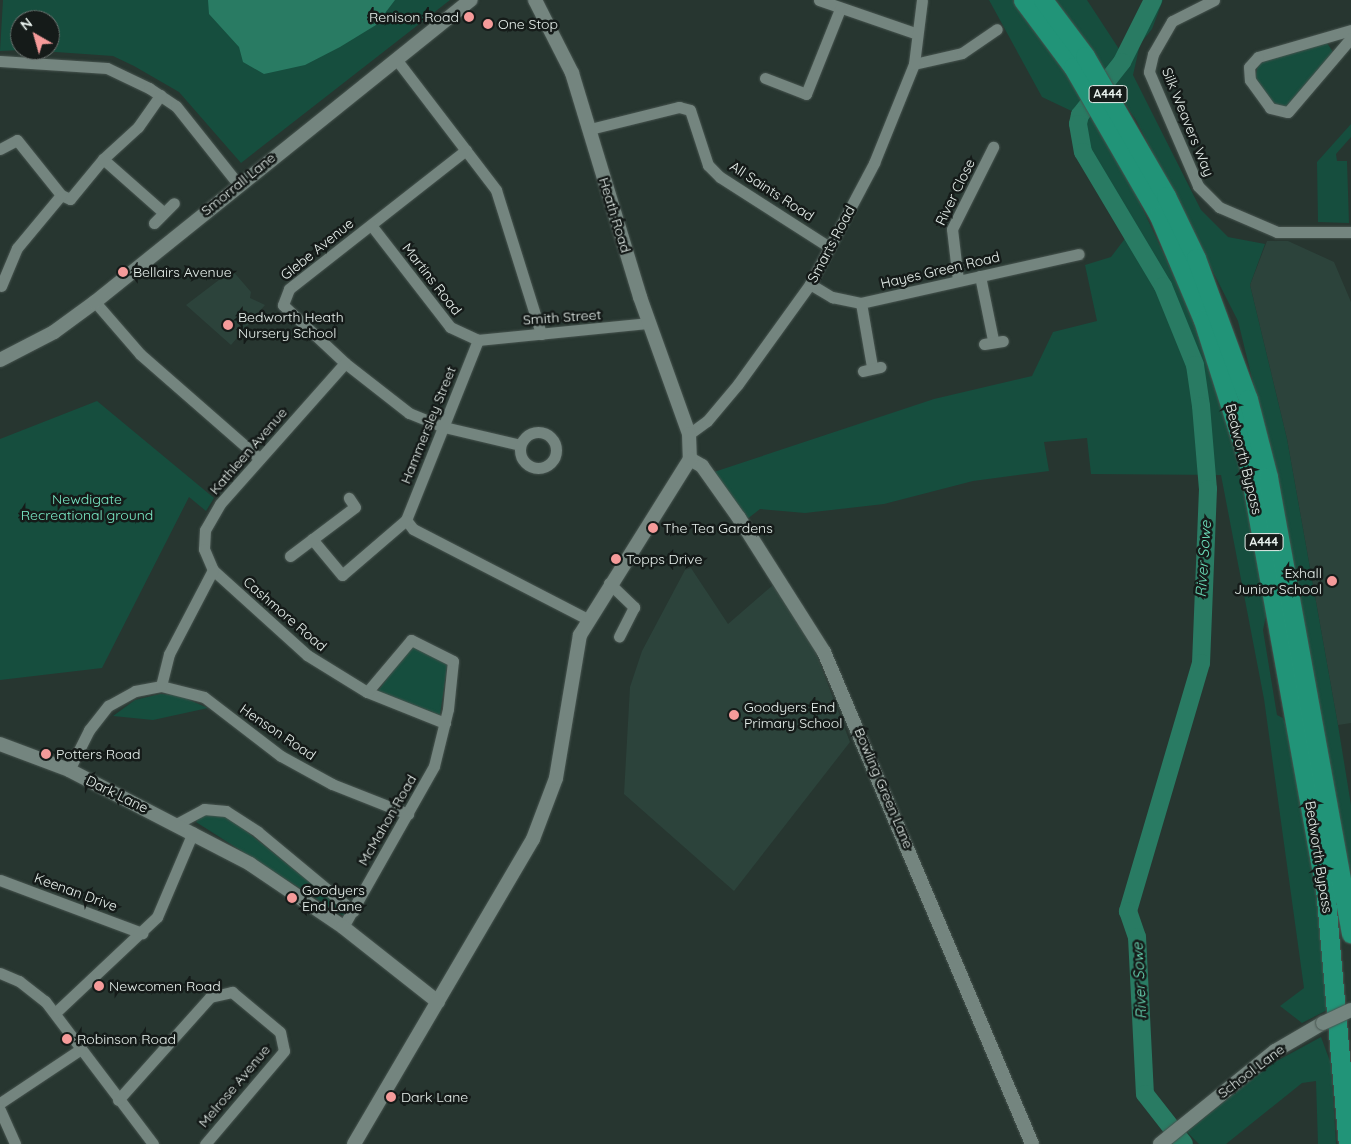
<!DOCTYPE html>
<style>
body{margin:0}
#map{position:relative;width:1351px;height:1144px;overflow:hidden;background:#273630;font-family:Quicksand,sans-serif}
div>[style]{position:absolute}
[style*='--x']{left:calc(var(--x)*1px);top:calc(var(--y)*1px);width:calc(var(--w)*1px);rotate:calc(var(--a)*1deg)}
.built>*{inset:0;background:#2c433b}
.green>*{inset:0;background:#164e3e}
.water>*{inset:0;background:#297b63}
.river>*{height:18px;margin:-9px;padding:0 9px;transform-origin:9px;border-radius:9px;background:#297b63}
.roads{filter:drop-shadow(0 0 1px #47544f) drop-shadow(0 0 1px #47544f)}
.minor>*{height:11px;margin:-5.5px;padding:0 5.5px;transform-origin:5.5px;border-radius:5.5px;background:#74857f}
.minor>.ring{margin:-5.5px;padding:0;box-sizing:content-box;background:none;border:11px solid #74857f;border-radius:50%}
.tertiary>*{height:14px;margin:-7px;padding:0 7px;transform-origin:7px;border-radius:7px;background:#74857f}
.trunk>*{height:19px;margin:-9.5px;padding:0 9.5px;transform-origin:9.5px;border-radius:9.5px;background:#219478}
.bridges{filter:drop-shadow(0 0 1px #47544f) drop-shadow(0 0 1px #47544f)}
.tertiary-bridge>*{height:14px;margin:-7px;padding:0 7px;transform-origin:7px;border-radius:7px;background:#74857f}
.dots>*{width:14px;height:14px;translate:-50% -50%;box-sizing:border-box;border:2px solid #151b19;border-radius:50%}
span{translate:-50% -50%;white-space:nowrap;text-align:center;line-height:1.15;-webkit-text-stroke:5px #151b19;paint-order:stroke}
.shield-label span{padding:1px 4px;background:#151b19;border:1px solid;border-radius:4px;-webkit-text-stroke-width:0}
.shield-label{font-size:12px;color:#e8f1ed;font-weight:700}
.poi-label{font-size:14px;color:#e8f1ed}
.right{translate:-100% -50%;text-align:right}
.left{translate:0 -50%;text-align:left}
.street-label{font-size:14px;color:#e8f1ed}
.park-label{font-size:14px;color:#7ceec9}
.water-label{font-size:15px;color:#6ddfbb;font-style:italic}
.north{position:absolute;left:10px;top:10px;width:50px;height:50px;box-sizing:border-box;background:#151b19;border:1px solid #69716e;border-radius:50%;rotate:322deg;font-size:14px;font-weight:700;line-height:20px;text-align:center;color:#e8f1ed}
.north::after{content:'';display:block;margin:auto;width:18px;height:22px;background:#f59b9a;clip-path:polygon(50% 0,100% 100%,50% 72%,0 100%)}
</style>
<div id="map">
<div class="built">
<div style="clip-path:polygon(1267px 241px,1288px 241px,1334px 262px,1351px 302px,1351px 723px,1338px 725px,1287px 439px,1250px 285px)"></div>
<div style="clip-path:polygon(232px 270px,251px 292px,250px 298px,265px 305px,231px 345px,186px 305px)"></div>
<div style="clip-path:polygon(691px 568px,728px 624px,773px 585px,810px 638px,850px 742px,734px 891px,624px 794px,630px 687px,642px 651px,685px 570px)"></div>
</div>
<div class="green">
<div style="clip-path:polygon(3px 0,450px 0,241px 163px,179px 92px,134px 66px,113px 56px,27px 50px,50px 50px,50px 20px,20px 20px,20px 50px,0 51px)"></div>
<div style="clip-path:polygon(989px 0,1014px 0,1078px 90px,1125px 171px,1204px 340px,1248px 483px,1267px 610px,1263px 630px,1277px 715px,1283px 718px,1296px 752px,1317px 877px,1331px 1008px,1302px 1023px,1280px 1006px,1304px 988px,1264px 699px,1221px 475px,1091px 474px,1087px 438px,1044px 442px,1049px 471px,973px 481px,884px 504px,805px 513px,760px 509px,746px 520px,714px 472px,934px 399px,1032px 376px,1053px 332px,1097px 321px,1085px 265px,1111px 257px,1130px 232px,1083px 152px,1080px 115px,1042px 97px)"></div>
<div style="clip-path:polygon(1054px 0,1087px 0,1119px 49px,1140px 28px,1148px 0,1163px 0,1152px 29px,1140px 44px,1133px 75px,1201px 210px,1228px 237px,1265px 244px,1250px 285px,1287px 439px,1338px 725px,1351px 805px,1351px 890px,1284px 509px,1238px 321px,1136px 120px)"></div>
<div style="clip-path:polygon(1327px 43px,1333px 52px,1285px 108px,1272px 105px,1255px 80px,1258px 63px)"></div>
<div style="clip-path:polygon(1351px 124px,1351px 137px,1336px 154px,1337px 161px,1347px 161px,1349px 223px,1318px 222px,1317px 162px)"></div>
<div style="clip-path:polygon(97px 401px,214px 498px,206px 511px,189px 497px,102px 668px,0 680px,0 439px)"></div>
<div style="clip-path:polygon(410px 646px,448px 660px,440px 715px,378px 691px)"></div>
<div style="clip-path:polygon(160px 694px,178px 695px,208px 708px,153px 720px,113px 716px,135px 700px)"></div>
<div style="clip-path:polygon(200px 814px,225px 814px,348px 913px,345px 917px,196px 822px)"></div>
<div style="clip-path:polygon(1321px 1037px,1331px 1064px,1336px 1144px,1318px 1144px,1316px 1081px,1302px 1083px,1226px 1144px,1199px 1144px,1187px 1132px,1266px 1067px)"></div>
</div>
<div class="water">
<div style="clip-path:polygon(208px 0,395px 0,376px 25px,340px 47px,305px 65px,264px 74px,243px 62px,239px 47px,209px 14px)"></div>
</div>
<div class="river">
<div style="--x:1153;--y:0;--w:69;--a:116.6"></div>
<div style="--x:1122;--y:62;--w:68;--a:128.4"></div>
<div style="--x:1080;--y:115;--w:9;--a:103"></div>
<div style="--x:1078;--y:124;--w:28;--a:80"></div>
<div style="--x:1083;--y:152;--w:156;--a:59.2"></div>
<div style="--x:1163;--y:286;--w:85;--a:67.9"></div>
<div style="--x:1195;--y:365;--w:41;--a:81.7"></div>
<div style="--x:1201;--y:406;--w:83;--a:85.2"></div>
<div style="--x:1208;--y:489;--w:174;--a:92.3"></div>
<div style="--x:1201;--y:663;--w:259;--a:106.4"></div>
<div style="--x:1128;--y:911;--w:28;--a:71"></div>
<div style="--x:1137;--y:937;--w:157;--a:87.1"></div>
<div style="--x:1145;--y:1094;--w:63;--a:52"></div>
</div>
<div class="roads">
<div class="minor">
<div style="--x:819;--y:0;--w:102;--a:19"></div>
<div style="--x:1214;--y:0;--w:47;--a:153.4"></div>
<div style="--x:1172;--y:21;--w:38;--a:120"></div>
<div style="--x:1153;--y:54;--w:18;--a:103"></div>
<div style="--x:1149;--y:72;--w:124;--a:66.7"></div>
<div style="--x:1198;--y:186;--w:30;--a:45"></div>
<div style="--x:1219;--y:207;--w:63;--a:23.3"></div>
<div style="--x:1277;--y:232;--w:74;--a:0"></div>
<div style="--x:1351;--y:30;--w:97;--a:163.8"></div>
<div style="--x:1258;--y:57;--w:13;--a:132"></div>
<div style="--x:1249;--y:67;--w:13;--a:86"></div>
<div style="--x:1250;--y:80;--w:34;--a:54"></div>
<div style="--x:1270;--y:108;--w:18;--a:13"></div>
<div style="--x:1288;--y:112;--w:97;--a:-49.6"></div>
<div style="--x:396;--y:59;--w:165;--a:52.6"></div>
<div style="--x:496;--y:190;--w:151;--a:72.6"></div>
<div style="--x:0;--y:61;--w:107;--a:3.7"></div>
<div style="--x:107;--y:68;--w:47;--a:25.5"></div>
<div style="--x:149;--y:88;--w:32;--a:34"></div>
<div style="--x:176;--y:106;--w:100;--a:51.5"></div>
<div style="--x:914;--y:64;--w:49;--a:-12.9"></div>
<div style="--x:962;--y:53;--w:42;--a:-34.4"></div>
<div style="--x:765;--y:78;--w:44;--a:21.3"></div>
<div style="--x:806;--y:94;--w:92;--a:-68.2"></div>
<div style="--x:590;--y:129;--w:92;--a:-13.9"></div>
<div style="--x:679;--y:107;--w:11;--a:15"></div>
<div style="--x:690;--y:110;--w:58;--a:71.9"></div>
<div style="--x:708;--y:165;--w:17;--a:45"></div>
<div style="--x:720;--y:177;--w:130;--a:32.7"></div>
<div style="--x:0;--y:149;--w:19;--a:-28"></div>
<div style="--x:17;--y:140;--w:70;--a:51.3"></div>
<div style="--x:61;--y:195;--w:10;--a:24"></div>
<div style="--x:70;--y:199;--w:52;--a:-50.5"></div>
<div style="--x:103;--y:159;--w:47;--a:-42.4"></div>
<div style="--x:138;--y:127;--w:39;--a:-55"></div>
<div style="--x:466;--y:150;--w:225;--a:141.9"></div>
<div style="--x:289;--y:289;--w:17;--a:111"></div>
<div style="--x:283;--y:305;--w:85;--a:43.1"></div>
<div style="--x:345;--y:363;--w:81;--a:38"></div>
<div style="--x:409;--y:413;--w:38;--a:22"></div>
<div style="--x:444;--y:427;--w:78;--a:13.3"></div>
<div style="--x:103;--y:159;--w:81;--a:41.5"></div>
<div style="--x:154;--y:223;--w:28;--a:-45"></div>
<div style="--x:371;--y:225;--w:129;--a:52.2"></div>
<div style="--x:450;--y:327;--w:31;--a:25"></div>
<div style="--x:980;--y:276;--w:65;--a:78.5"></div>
<div style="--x:958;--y:280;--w:51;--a:-96.7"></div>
<div style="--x:952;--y:229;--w:92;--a:-63.4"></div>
<div style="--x:810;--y:284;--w:26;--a:31"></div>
<div style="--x:832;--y:297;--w:30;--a:12"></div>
<div style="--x:861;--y:303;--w:223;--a:-12.7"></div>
<div style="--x:1;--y:286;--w:41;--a:-67.2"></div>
<div style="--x:17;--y:248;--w:69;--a:-50.3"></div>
<div style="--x:95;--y:302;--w:69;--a:49.1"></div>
<div style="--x:140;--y:354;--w:159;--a:41.2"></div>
<div style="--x:861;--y:303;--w:65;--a:80.2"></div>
<div style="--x:478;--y:340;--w:172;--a:-5.7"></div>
<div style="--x:984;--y:344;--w:19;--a:-9"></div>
<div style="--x:345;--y:363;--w:188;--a:131.6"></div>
<div style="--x:220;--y:504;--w:30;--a:120"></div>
<div style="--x:205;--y:530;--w:19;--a:93"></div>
<div style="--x:204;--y:549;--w:23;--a:67"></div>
<div style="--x:213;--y:570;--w:127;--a:42.1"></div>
<div style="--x:307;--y:655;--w:70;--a:31.7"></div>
<div style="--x:367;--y:692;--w:84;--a:21.7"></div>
<div style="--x:863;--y:371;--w:18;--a:-13"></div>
<div class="ring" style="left:520px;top:432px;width:25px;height:25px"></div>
<div style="--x:689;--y:434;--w:22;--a:-36"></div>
<div style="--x:707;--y:421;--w:48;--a:-50"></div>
<div style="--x:738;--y:384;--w:123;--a:-54.2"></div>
<div style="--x:810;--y:284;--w:137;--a:-62.1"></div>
<div style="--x:874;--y:163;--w:107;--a:-68"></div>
<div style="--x:914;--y:64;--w:64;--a:-82.9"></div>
<div style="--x:406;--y:520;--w:11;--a:52"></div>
<div style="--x:413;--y:529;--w:196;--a:27.3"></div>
<div style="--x:406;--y:520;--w:194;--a:-68.2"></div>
<div style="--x:312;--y:539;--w:47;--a:50.2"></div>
<div style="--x:342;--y:575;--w:84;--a:-40.7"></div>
<div style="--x:290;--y:556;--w:81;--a:-37"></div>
<div style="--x:355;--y:507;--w:11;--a:-124"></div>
<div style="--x:609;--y:583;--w:35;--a:44"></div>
<div style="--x:634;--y:607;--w:33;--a:117"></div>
<div style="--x:161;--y:686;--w:44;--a:14.3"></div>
<div style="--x:204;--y:697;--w:97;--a:37.5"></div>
<div style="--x:281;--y:756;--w:58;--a:28.8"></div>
<div style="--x:332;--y:784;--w:82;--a:21.5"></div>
<div style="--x:69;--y:770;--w:45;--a:-63.4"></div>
<div style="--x:89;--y:730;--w:31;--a:-52"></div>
<div style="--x:108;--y:706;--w:31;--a:-29"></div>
<div style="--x:135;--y:691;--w:26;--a:-11"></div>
<div style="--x:161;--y:686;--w:33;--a:-76"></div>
<div style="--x:169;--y:654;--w:95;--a:-62.4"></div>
<div style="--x:178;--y:823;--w:30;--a:-28"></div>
<div style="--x:204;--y:809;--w:22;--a:5"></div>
<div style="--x:226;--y:811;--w:38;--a:33"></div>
<div style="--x:258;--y:832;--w:124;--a:39.7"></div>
<div style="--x:0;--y:880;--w:152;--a:20.5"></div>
<div style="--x:343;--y:927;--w:185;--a:-60.5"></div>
<div style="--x:434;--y:766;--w:59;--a:-76.2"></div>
<div style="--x:448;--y:709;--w:48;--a:-84.1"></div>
<div style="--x:453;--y:661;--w:47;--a:-153.4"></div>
<div style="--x:411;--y:640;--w:68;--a:130.2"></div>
<div style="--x:0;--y:973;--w:21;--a:23"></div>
<div style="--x:19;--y:981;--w:33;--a:38"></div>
<div style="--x:45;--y:1001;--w:179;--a:52.9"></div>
<div style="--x:55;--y:1013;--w:140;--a:-43.3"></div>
<div style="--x:157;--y:917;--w:92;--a:-67"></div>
<div style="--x:118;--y:1100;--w:138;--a:-48.2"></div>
<div style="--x:210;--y:997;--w:23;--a:-13"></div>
<div style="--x:232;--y:992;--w:62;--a:39.8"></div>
<div style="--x:280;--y:1032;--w:19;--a:78"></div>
<div style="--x:284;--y:1051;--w:122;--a:130.3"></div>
<div style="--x:0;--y:1103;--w:97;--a:-33.7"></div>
<div style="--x:0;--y:1110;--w:37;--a:66"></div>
</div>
<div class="tertiary">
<div style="--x:535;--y:0;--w:82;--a:63.1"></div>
<div style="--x:572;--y:73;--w:234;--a:73.1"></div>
<div style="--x:640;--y:297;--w:145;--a:70.3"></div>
<div style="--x:689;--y:434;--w:25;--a:88"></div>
<div style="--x:0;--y:360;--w:61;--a:-27.4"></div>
<div style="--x:54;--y:332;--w:51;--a:-36.2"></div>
<div style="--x:95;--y:302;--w:482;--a:-38.8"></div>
<div style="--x:690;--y:459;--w:14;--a:30"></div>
<div style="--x:702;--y:466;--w:64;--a:54.6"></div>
<div style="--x:739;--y:518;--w:159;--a:57.6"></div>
<div style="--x:824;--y:652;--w:534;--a:67.08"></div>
<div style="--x:0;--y:744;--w:74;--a:20.6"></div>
<div style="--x:69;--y:770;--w:204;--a:27.4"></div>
<div style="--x:250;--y:864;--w:112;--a:34.1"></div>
<div style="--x:343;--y:927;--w:121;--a:38.3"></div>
<div style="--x:354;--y:1144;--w:354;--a:-59.6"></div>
<div style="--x:533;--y:839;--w:65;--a:-69.3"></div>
<div style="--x:556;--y:778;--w:145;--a:-80.5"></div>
<div style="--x:580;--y:635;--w:208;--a:-58"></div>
<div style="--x:1160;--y:1144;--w:148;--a:-39"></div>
<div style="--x:1275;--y:1051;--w:56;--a:-30.3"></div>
</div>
<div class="trunk">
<div style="--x:1023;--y:0;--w:84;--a:53.3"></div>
<div style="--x:1073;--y:67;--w:172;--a:60"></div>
<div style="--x:1159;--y:216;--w:113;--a:67.1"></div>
<div style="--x:1203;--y:320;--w:149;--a:72.4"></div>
<div style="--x:1248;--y:462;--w:433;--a:79.8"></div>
<div style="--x:1325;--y:888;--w:257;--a:84.9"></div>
<div style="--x:1043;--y:0;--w:70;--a:53.1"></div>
<div style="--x:1085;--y:56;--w:162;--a:59.9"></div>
<div style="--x:1166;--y:196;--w:69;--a:64.2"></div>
<div style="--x:1196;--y:258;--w:150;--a:69.8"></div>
<div style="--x:1248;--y:399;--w:81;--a:75.6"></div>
<div style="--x:1268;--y:477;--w:464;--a:79.7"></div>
</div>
</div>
<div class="bridges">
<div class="tertiary-bridge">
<div style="--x:1323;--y:1023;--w:31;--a:-25"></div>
</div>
</div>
<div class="dots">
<div style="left:469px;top:17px;background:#f59b9a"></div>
<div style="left:488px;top:24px;background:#f59b9a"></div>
<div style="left:123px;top:272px;background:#f59b9a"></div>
<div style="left:228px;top:325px;background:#f59b9a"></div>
<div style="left:653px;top:528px;background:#f59b9a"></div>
<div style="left:616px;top:559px;background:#f59b9a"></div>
<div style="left:1332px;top:581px;background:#f59b9a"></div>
<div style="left:734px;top:715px;background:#f59b9a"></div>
<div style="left:46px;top:754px;background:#f59b9a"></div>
<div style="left:292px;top:898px;background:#f59b9a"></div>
<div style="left:99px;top:986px;background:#f59b9a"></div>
<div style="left:67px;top:1039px;background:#f59b9a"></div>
<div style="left:391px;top:1097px;background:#f59b9a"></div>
</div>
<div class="shield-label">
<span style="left:1108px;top:94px">A444</span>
<span style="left:1264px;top:542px">A444</span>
</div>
<div class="poi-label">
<span class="right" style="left:459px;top:17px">Renison Road</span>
<span class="left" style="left:498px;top:24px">One Stop</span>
<span class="left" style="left:133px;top:272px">Bellairs Avenue</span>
<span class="left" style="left:238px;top:325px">Bedworth Heath<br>Nursery School</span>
<span class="left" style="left:663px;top:528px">The Tea Gardens</span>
<span class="left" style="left:626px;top:559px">Topps Drive</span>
<span class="right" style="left:1322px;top:581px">Exhall<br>Junior School</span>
<span class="left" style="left:744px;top:715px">Goodyers End<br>Primary School</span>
<span class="left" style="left:56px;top:754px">Potters Road</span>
<span class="left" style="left:302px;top:898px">Goodyers<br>End Lane</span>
<span class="left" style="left:109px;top:986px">Newcomen Road</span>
<span class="left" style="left:77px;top:1039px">Robinson Road</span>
<span class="left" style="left:401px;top:1097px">Dark Lane</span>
</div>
<div class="street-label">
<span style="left:1188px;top:122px;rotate:68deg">Silk Weavers Way</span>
<span style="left:238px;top:184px;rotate:-39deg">Smorrall Lane</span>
<span style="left:772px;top:191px;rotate:33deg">All Saints Road</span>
<span style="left:955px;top:192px;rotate:-64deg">River Close</span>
<span style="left:615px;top:215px;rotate:73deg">Heath Road</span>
<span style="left:831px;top:244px;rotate:-62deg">Smarts Road</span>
<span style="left:317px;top:249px;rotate:-39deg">Glebe Avenue</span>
<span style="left:940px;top:270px;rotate:-13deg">Hayes Green Road</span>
<span style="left:432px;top:279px;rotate:52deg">Martins Road</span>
<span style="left:562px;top:317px;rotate:-4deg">Smith Street</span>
<span style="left:428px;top:425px;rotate:-68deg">Hammersley Street</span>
<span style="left:248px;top:451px;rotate:-49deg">Kathleen Avenue</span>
<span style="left:1244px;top:459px;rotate:76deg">Bedworth Bypass</span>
<span style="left:285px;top:614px;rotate:41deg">Cashmore Road</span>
<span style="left:278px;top:732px;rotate:34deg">Henson Road</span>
<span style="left:884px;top:788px;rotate:67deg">Bowling Green Lane</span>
<span style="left:117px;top:794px;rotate:26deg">Dark Lane</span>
<span style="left:387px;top:820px;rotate:-60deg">McMahon Road</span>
<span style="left:1319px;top:857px;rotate:81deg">Bedworth Bypass</span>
<span style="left:76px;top:892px;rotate:20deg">Keenan Drive</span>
<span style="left:1251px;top:1071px;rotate:-37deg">School Lane</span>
<span style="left:234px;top:1086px;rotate:-50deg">Melrose Avenue</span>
</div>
<div class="park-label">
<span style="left:87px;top:507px">Newdigate<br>Recreational ground</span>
</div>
<div class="water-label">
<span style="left:1203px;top:559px;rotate:-86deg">River Sowe</span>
<span style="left:1139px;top:981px;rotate:-93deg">River Sowe</span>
</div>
<div class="north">N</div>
</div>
